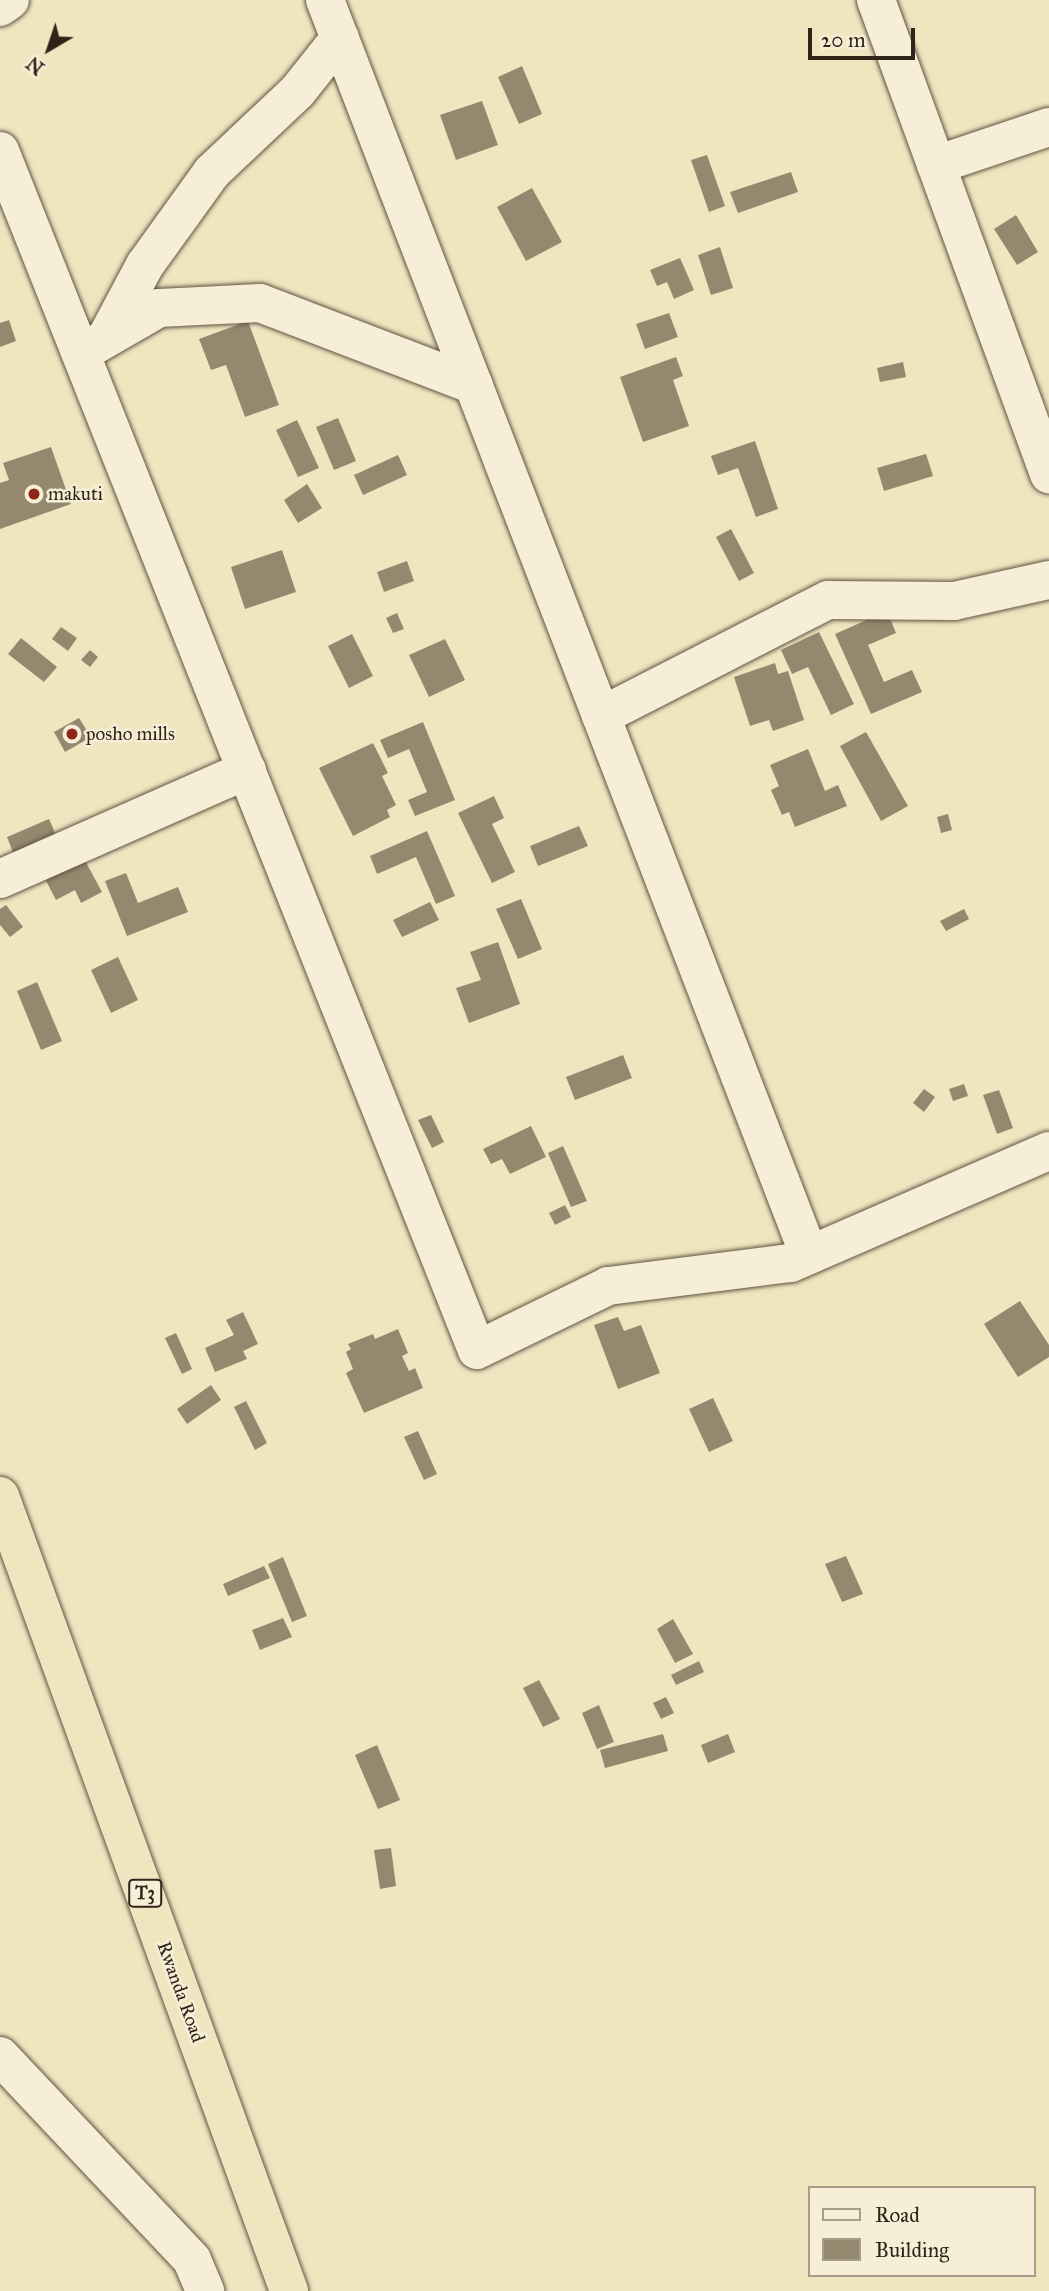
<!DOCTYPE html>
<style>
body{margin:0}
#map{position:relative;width:1049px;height:2291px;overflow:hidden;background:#f1e5c0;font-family:"IM FELL Great Primer",serif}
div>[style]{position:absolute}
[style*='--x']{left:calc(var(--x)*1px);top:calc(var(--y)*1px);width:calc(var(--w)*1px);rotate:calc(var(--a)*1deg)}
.building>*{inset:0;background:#94886f}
.roads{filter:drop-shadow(0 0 2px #605442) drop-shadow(0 0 2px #605442)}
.minor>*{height:38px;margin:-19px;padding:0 19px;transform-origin:19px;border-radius:19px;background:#f6eed6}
.trunk>*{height:38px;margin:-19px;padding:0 19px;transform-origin:19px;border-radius:19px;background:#f1e5c0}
.dots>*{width:19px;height:19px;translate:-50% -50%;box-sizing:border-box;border:4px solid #f6eed6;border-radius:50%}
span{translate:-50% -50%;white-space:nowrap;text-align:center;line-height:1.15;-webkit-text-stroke:5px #f6eed6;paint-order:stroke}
.shield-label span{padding:2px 5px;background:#f6eed6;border:2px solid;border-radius:5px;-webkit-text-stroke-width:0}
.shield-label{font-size:18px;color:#2f2418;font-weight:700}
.poi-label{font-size:19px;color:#2f2418}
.left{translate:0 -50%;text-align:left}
.street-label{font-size:19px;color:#2f2418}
.legend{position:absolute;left:808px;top:2186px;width:228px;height:91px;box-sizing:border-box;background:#f6eed6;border:2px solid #a69d8a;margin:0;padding:9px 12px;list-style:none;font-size:21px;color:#2f2418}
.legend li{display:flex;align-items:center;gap:14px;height:35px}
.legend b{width:35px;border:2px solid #a69d8a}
.north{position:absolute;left:14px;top:14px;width:70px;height:70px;-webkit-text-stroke:5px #f6eed6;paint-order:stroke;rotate:219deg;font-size:19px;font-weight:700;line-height:28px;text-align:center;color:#2f2418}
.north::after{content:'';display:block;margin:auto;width:24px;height:32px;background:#2f2418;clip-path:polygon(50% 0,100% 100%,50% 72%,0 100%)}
.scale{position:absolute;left:808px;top:28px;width:107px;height:32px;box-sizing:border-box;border:4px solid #2f2418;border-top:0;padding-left:9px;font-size:21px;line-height:24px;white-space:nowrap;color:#2f2418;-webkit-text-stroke:5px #f6eed6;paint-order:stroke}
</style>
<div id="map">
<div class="building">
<div style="clip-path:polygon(522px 66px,542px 114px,519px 124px,498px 77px)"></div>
<div style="clip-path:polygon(482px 101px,498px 145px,456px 160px,440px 115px)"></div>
<div style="clip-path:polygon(707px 155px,725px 206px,709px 212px,691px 160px)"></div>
<div style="clip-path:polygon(791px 172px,798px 192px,738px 213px,730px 192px)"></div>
<div style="clip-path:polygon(532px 188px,562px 242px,526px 261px,497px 207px)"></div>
<div style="clip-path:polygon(1016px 215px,1038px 252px,1017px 265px,994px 229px)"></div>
<div style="clip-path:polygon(720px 247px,733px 288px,711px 295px,698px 255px)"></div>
<div style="clip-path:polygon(680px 258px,694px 290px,674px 299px,667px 282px,657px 286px,650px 270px)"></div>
<div style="clip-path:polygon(669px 313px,678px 337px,645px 349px,636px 324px)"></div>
<div style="clip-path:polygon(9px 320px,16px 341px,0 347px,0 323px)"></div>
<div style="clip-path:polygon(248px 321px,279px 405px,245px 417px,226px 365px,211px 370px,199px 339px)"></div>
<div style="clip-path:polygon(676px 357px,683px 376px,673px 380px,689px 426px,643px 442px,620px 377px)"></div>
<div style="clip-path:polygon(903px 362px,906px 377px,880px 382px,877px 368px)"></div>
<div style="clip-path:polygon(338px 418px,356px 461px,334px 470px,316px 427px)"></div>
<div style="clip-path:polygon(297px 420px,319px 468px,298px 477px,276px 430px)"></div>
<div style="clip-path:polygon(755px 441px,778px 509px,756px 517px,738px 468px,718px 475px,711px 456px)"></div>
<div style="clip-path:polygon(51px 447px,71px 504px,0 529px,0 483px,9px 480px,3px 463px)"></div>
<div style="clip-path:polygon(926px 454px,933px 476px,884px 491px,877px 468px)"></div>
<div style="clip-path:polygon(398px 455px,407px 475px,363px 495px,354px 475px)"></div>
<div style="clip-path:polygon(307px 484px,322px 508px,298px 523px,284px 500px)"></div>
<div style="clip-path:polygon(731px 529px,754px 573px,739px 581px,716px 537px)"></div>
<div style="clip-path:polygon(282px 550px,296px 592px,245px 609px,231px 567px)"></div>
<div style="clip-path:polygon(407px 561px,414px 581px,384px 592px,377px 572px)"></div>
<div style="clip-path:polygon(887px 611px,896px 633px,868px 645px,884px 682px,912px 670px,922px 692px,871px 714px,835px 634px)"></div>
<div style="clip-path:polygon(397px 613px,404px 629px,393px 633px,386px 618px)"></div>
<div style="clip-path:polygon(61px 627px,77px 638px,68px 651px,52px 639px)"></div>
<div style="clip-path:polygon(819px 632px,854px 704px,831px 715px,808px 667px,792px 674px,781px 650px)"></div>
<div style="clip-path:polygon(352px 634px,373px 676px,349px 688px,328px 646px)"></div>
<div style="clip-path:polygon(21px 638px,57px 667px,44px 682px,8px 654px)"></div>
<div style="clip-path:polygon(445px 639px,465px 680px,429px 697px,409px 655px)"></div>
<div style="clip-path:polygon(90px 650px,98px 657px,90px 667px,81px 660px)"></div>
<div style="clip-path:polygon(775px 663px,778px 674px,788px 671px,804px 720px,773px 731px,769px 720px,750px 726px,734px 677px)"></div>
<div style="clip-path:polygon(79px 718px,91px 737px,65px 752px,54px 732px)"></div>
<div style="clip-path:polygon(423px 722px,455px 800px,415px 816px,408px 800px,427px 792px,409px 749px,388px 758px,380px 740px)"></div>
<div style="clip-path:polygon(866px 732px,908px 806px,881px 821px,840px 746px)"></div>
<div style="clip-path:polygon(373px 743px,388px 773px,382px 776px,396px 805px,387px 810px,390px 817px,353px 836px,319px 768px)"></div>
<div style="clip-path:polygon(808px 749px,825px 791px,838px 785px,847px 806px,795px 827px,789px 812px,782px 815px,771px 790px,779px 786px,770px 765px)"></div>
<div style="clip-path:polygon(494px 796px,504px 818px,492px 824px,515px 872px,492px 883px,458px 813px)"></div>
<div style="clip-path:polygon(948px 814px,952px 830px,941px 833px,937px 817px)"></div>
<div style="clip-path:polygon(49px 819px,59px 842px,16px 860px,7px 837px)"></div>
<div style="clip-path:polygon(579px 826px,588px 846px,538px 866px,530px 846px)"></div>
<div style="clip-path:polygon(427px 831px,455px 896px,436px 904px,416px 857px,377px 874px,370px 856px)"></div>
<div style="clip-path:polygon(82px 855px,102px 892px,81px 903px,75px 890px,56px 900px,43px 875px)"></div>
<div style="clip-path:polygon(126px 873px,138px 903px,178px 887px,188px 912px,127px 936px,105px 881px)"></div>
<div style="clip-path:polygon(521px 899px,542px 949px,518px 959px,496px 909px)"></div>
<div style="clip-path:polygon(430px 902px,439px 920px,402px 937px,393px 920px)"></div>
<div style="clip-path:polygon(6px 905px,23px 927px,10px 937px,0 925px,0 909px)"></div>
<div style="clip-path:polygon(964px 909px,969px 919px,946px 931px,940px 921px)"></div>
<div style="clip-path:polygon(498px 942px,520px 1004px,469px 1023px,456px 988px,481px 980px,470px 952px)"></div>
<div style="clip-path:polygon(118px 957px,138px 1000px,111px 1013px,91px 970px)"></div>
<div style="clip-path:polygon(37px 982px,62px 1041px,41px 1050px,17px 991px)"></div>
<div style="clip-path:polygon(623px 1055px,632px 1078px,575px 1100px,566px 1077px)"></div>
<div style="clip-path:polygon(964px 1084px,968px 1096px,953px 1101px,949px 1089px)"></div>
<div style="clip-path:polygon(924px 1089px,935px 1097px,924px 1112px,913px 1103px)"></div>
<div style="clip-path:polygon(999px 1090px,1013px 1128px,997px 1134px,983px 1095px)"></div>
<div style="clip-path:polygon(431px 1115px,444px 1142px,432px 1148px,418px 1120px)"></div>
<div style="clip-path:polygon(531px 1126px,546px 1157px,510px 1174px,502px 1159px,491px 1164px,483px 1149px)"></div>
<div style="clip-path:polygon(563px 1146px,587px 1201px,571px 1207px,548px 1153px)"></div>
<div style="clip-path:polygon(565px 1205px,571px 1217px,555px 1225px,549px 1213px)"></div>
<div style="clip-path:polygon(1020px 1301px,1049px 1345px,1049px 1357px,1018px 1377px,984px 1324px)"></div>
<div style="clip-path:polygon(243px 1312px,258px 1344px,243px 1351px,247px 1359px,215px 1372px,205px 1348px,234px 1335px,226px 1320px)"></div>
<div style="clip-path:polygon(618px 1317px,624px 1331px,641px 1325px,660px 1373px,618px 1389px,594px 1325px)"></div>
<div style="clip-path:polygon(398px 1329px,408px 1353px,402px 1356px,409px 1371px,415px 1368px,423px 1388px,364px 1413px,346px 1373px,353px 1369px,346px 1352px,351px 1349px,348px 1344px,373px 1334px,375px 1339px)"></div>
<div style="clip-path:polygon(176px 1333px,192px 1369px,182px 1374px,165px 1338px)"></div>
<div style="clip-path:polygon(211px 1385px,221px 1400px,187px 1424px,177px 1409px)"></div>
<div style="clip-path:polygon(713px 1398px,733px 1441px,709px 1452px,689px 1409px)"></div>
<div style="clip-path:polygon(246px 1401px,267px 1443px,255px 1450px,234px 1407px)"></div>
<div style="clip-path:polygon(418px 1431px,437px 1474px,424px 1480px,404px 1437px)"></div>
<div style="clip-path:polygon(846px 1556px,863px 1594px,842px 1602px,825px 1564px)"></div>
<div style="clip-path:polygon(283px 1557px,307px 1616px,292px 1622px,268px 1564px)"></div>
<div style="clip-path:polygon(264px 1566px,270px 1578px,228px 1596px,223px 1584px)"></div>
<div style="clip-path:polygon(283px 1618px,292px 1637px,260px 1650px,252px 1630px)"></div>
<div style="clip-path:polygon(673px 1619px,693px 1654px,675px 1663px,657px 1629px)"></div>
<div style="clip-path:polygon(699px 1661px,704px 1672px,676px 1685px,671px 1675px)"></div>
<div style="clip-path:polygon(539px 1680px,560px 1719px,543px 1727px,523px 1688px)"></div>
<div style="clip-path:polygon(666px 1697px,674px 1713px,661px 1719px,653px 1703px)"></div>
<div style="clip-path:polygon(599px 1705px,614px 1742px,597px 1749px,582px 1713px)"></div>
<div style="clip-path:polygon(663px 1734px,668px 1751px,605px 1768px,600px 1750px)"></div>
<div style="clip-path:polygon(728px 1734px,735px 1752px,708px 1763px,701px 1745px)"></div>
<div style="clip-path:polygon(377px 1745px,400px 1800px,378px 1809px,355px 1755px)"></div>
<div style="clip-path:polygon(391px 1848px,396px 1886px,380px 1889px,374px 1850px)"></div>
</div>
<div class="roads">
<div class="minor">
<div style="--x:325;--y:0;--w:1345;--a:68.91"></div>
<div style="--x:876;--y:0;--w:505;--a:69.95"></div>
<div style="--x:0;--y:7;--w:12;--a:-35"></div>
<div style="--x:0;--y:151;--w:1290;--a:68.31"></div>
<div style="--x:477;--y:1350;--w:146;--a:-26"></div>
<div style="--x:608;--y:1286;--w:184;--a:-7.2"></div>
<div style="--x:791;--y:1263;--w:281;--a:-23.5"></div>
<div style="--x:936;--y:165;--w:119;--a:-18.6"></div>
<div style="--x:106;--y:338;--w:83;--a:-61.9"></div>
<div style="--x:145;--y:265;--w:115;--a:-54.2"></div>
<div style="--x:212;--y:172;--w:117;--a:-43.3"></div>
<div style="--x:297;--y:92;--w:69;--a:-51.5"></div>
<div style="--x:81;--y:353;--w:90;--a:-30"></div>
<div style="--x:159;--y:308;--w:101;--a:-2.8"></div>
<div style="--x:260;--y:303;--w:229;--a:21"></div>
<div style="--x:601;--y:716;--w:255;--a:-27.1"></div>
<div style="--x:828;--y:600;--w:126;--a:0.5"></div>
<div style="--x:954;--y:601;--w:97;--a:-12.5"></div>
<div style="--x:0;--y:879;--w:270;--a:-23.8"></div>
<div style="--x:0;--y:2056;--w:280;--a:46.7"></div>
<div style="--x:192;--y:2260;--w:34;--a:67"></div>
</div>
<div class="trunk">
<div style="--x:0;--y:1496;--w:846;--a:70.02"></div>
</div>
</div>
<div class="dots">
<div style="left:34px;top:494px;background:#8f2418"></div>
<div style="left:72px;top:734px;background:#8f2418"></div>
</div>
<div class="shield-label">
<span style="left:145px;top:1893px">T3</span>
</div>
<div class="poi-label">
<span class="left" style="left:48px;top:494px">makuti</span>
<span class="left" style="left:86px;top:734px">posho mills</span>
</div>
<div class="street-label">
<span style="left:181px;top:1992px;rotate:70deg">Rwanda Road</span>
</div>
<ul class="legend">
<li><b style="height:9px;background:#f6eed6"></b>Road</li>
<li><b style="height:19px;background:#94886f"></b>Building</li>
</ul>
<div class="north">N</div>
<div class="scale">20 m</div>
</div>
